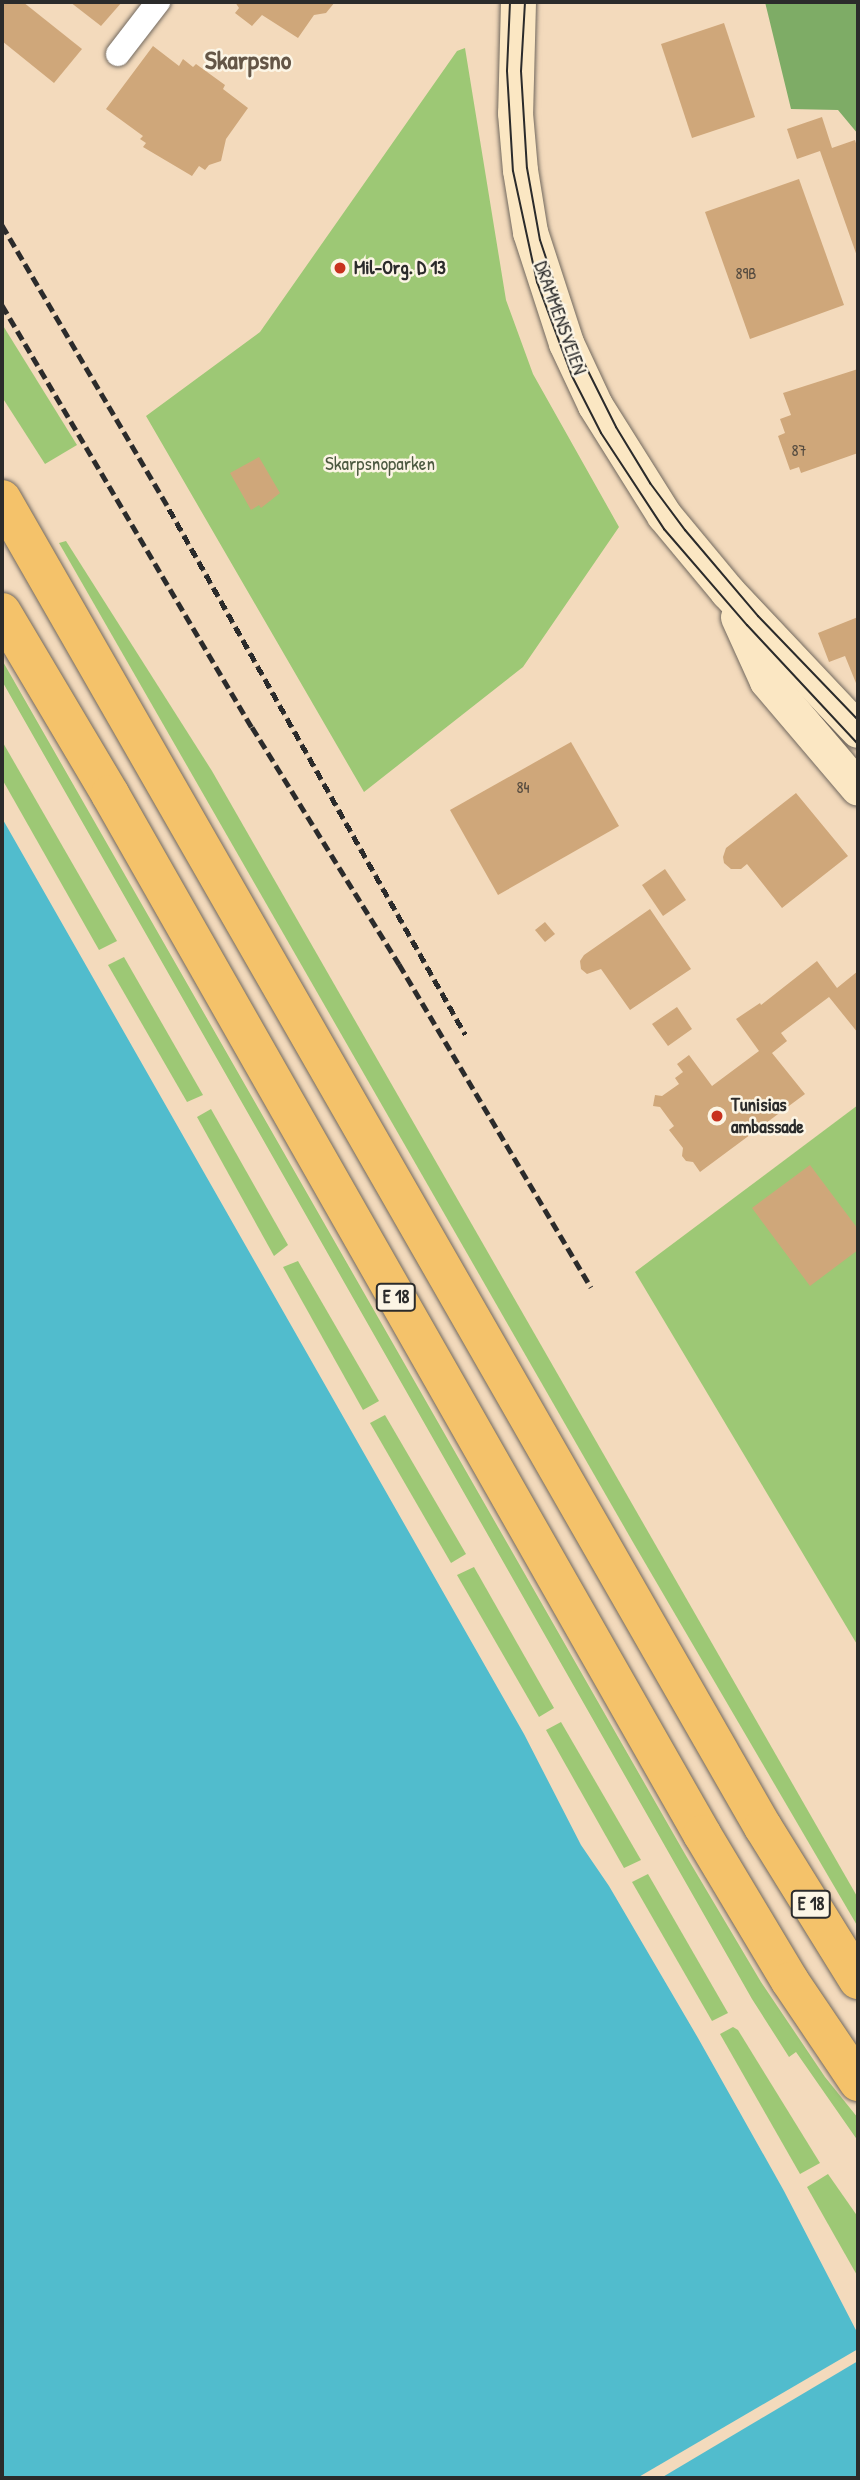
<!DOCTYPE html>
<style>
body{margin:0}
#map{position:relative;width:860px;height:2480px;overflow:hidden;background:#f3dabc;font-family:"Patrick Hand",sans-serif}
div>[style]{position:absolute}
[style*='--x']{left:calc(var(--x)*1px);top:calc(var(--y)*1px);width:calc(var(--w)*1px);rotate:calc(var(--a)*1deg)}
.green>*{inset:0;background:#9dc875}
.forest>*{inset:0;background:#7eac66}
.water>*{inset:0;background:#51bccd}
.pier>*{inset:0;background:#f3dabc}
.building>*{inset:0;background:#cfa77a}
.roads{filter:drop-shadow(0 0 2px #71685e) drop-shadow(0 0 2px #71685e)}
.street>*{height:24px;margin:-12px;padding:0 12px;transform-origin:12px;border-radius:12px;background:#fff}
.secondary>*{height:35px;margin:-17.5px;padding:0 17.5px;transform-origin:17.5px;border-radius:17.5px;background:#fbe7c3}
.highway>*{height:38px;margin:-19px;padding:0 19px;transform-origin:19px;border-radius:19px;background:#f4c26a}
.tram>*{height:2px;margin:-1px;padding:0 1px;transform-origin:1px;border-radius:1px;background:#2b2b2b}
.rail>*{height:5px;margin-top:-2.5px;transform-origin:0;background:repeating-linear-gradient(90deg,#2b2b2b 0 10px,transparent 0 15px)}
.dots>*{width:19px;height:19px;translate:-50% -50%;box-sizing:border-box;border:4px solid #fcf5e5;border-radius:50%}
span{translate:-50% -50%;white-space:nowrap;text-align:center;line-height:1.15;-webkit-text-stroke:5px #fcf5e5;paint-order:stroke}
.number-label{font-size:16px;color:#544a3f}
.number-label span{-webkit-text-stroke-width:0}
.shield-label span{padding:2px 5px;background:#fcf5e5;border:2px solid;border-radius:5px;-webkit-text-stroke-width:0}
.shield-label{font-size:18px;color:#2b2b2b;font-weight:700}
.poi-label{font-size:19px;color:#2b2b2b;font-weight:700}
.left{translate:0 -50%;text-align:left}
.street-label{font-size:19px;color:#2b2b2b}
.park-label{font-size:19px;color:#4d5a41}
.district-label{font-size:26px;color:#645647;font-weight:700}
.frame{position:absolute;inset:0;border:4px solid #2b2b2b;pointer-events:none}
</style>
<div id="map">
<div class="green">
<div style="clip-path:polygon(465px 48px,506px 300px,533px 374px,619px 527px,523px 667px,364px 792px,146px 416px,260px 332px,457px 51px)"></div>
<div style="clip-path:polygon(2px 324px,77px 445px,45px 464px,2px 397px)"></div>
<div style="clip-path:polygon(66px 541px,212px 771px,858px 1898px,858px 1927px,634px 1544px,59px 543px)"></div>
<div style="clip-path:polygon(2px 660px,685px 1854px,761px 1982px,825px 2077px,858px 2118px,858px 2141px,796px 2052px,789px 2057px,752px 1999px,2px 681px)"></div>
<div style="clip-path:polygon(2px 741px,117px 941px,99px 950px,2px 779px)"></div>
<div style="clip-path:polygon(124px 957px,203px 1095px,187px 1102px,108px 965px)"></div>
<div style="clip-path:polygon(858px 1105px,858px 1646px,635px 1272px)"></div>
<div style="clip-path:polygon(211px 1109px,288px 1245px,274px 1256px,197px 1117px)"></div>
<div style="clip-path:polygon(298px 1261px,379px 1401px,363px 1410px,283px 1267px)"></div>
<div style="clip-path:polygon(385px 1415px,466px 1554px,451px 1563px,370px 1423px)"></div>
<div style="clip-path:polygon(474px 1567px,554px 1708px,539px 1717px,457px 1575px)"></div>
<div style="clip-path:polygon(561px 1722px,641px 1860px,624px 1868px,546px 1730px)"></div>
<div style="clip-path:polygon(648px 1874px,728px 2013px,712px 2021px,632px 1882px)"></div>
<div style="clip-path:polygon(733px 2027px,738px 2030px,820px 2163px,800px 2174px,720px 2034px)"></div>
<div style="clip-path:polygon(828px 2174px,858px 2217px,858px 2277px,807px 2187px)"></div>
</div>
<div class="forest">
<div style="clip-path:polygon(765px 2px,858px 2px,858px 134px,838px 110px,791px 109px)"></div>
</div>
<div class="water">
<div style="clip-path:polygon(2px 818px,524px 1734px,581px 1845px,609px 1886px,698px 2038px,784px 2191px,858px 2334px,858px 2478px,2px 2478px)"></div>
</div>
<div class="pier">
<div style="clip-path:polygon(858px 2349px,858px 2361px,661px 2478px,637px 2478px)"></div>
</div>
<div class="building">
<div style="clip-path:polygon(2px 2px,23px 2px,82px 49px,54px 83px,2px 41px)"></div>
<div style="clip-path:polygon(70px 2px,122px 2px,101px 26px)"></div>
<div style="clip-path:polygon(235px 2px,335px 2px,326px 13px,314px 15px,298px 38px,262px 15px,252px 26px,235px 13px,239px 8px)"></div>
<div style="clip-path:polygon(724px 23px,755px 117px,692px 138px,661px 44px)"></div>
<div style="clip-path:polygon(153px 46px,179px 66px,183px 59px,193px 67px,196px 64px,225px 85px,223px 89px,248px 108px,226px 139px,221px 161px,209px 165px,205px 170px,199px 166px,192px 176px,143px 147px,146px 143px,140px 139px,143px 136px,106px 109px)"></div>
<div style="clip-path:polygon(822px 117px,832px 148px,855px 140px,858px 150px,858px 259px,820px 151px,797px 159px,787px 129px)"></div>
<div style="clip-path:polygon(799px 179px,844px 305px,750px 339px,705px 212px)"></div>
<div style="clip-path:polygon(858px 369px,858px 453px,801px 473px,799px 467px,790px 470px,778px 436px,785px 433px,780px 419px,791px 415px,783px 393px)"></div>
<div style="clip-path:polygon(259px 457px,280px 493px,261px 508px,259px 505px,251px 510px,230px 473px)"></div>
<div style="clip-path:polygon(858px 617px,858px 688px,845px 656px,829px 662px,818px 633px)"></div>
<div style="clip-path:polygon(571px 742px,619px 826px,498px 895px,450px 810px)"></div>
<div style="clip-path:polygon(796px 793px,848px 856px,782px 908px,747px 864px,741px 869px,731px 869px,724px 863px,723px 857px,726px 848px)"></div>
<div style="clip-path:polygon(665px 869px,686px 900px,663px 916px,642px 885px)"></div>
<div style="clip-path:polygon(650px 909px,691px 969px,630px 1010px,601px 969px,587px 974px,581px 969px,580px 961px,584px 955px)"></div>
<div style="clip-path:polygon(545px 922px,555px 934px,545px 942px,535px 930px)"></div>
<div style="clip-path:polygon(817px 961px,837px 988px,858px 971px,858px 1033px,829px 997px,781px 1033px,787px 1041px,772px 1053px,805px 1094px,700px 1172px,693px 1162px,686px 1161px,682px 1156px,683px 1148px,669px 1130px,674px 1126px,660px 1107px,653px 1106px,655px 1095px,662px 1096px,679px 1084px,675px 1078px,683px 1072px,677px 1064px,689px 1055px,712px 1086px,759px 1051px,736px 1019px,760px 1003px,761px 1005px)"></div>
<div style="clip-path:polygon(677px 1007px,692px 1029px,668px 1046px,652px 1024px)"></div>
<div style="clip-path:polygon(810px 1165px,858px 1229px,858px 1250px,810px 1286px,752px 1208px)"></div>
</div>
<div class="roads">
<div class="street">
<div style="--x:118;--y:54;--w:66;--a:-52.4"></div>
</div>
<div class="secondary">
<div style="--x:518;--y:2;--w:111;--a:91.5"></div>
<div style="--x:515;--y:113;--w:57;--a:85"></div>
<div style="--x:520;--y:170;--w:63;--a:80.8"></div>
<div style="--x:530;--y:232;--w:117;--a:72"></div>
<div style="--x:566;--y:343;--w:68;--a:64.9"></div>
<div style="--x:595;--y:405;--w:130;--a:57.9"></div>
<div style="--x:664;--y:515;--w:99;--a:50.3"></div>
<div style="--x:727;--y:591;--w:191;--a:46.7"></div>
<div style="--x:738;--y:617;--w:70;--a:65.6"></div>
<div style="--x:767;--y:681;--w:140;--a:49.6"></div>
</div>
<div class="highway">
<div style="--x:2;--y:499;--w:1531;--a:60.19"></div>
<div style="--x:763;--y:1827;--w:180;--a:58.2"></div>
<div style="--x:2;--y:612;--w:212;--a:59.3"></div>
<div style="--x:110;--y:794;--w:1197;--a:60.35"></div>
<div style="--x:702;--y:1834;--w:171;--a:59.1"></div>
<div style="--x:790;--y:1981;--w:122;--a:56"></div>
</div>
</div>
<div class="tram">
<div style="--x:510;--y:2;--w:69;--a:92.5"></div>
<div style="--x:507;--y:71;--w:100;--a:86.6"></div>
<div style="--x:513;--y:171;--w:114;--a:77.8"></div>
<div style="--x:537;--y:282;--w:100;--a:69.6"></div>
<div style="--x:572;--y:376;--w:64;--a:63"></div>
<div style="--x:601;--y:433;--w:115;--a:56.7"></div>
<div style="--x:664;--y:529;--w:127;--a:49.2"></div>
<div style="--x:747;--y:625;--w:163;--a:47"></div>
<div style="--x:525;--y:2;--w:69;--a:93.3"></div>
<div style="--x:521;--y:71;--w:97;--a:86.5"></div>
<div style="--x:527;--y:168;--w:73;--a:79.8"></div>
<div style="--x:540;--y:240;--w:111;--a:71.6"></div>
<div style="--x:575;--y:345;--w:92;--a:63.4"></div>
<div style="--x:616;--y:427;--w:66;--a:58.7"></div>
<div style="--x:650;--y:483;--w:59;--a:53.3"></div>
<div style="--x:685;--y:530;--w:113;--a:49.7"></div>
<div style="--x:758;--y:616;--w:144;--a:46.1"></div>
</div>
<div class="rail">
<div style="--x:2;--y:225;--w:329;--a:59.5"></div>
<div style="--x:169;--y:509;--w:603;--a:60.59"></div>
<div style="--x:2;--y:305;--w:490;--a:59.4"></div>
<div style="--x:252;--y:727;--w:279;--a:58.2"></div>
<div style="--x:399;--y:964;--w:376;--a:59.3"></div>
</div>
<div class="dots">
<div style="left:340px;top:268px;background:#c8321e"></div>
<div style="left:717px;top:1116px;background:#c8321e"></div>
</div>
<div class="number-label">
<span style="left:746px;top:273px">89B</span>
<span style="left:799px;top:450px">87</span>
<span style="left:523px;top:787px">84</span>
</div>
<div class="shield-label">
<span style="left:396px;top:1297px">E 18</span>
<span style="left:811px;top:1904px">E 18</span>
</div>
<div class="poi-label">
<span class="left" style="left:354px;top:268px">Mil-Org. D 13</span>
<span class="left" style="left:731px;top:1116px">Tunisias<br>ambassade</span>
</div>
<div class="street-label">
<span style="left:560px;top:318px;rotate:70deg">DRAMMENSVEIEN</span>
</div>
<div class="park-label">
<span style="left:380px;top:464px">Skarpsnoparken</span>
</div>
<div class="district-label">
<span style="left:248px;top:60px">Skarpsno</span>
</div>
<div class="frame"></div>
</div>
